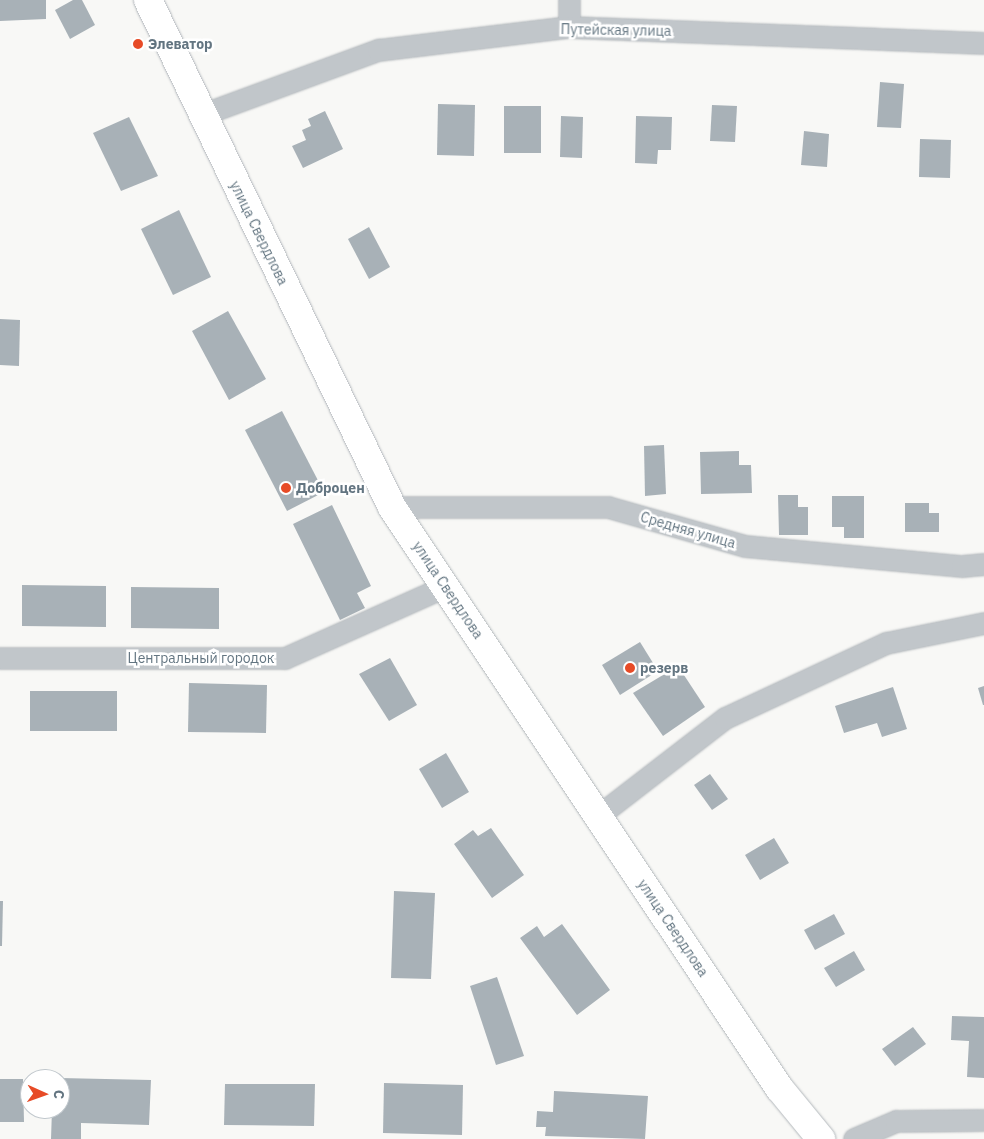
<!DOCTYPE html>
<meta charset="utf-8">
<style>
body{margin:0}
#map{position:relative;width:984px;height:1139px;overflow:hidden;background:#f8f8f6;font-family:"IBM Plex Sans",sans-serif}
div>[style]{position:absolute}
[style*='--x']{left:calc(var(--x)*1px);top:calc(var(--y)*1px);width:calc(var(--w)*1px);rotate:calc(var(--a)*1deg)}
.building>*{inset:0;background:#a8b1b7}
.roads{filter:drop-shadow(0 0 1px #b3b8bc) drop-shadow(0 0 1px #b3b8bc)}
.street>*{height:21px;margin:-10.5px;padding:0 10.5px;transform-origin:10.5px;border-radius:10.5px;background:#c1c6ca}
.primary>*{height:28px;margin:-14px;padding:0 14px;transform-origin:14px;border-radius:14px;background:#fff}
.dots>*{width:14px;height:14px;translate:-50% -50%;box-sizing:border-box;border:2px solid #fff;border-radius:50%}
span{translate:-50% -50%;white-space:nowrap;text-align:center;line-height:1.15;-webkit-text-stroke:5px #fff;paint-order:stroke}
.street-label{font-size:14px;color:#637581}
.poi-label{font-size:14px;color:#637581;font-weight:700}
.left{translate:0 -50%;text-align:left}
.north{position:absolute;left:20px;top:1069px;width:50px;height:50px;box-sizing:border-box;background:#fff;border:1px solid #c1c8cd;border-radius:50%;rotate:92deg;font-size:14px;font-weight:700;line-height:20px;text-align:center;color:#637581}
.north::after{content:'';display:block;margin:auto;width:18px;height:22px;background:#e74b27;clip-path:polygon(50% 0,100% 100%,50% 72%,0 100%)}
</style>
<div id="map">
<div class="building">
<div style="clip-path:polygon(0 0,46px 0,46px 19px,0 21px)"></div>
<div style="clip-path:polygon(73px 0,82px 0,95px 25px,70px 39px,55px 10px)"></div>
<div style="clip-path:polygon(880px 82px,904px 84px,901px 128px,877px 127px)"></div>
<div style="clip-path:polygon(438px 104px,475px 105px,474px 156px,437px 155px)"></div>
<div style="clip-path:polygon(712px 105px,737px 106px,735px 142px,710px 141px)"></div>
<div style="clip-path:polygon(504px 106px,541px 106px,541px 153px,504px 153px)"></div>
<div style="clip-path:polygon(325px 111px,343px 149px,303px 168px,292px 146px,306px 140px,302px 130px,311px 126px,308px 119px)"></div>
<div style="clip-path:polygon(561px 116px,583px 117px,582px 158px,560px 157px)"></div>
<div style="clip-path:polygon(636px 116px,672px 117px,671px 150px,658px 150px,657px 164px,635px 163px)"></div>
<div style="clip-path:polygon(129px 117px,158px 176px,121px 191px,93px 133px)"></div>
<div style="clip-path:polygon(804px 131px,829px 134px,827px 167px,801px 165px)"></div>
<div style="clip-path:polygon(920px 139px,951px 140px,950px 178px,919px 177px)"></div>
<div style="clip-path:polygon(179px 210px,211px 277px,173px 295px,141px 229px)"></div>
<div style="clip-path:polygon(369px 227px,390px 267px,369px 279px,348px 239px)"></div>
<div style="clip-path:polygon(228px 311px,266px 379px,229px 400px,192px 331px)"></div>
<div style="clip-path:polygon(0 319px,20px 320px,19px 366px,0 365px)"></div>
<div style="clip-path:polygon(282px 411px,324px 492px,287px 511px,245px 430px)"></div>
<div style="clip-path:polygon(664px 445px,666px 494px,645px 496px,644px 446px)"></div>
<div style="clip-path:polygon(739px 451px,739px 465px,751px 465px,752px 493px,701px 494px,700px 452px)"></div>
<div style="clip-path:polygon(778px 495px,798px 495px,798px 507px,808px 507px,808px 535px,779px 535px)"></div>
<div style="clip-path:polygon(832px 496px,864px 496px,864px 538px,844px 538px,844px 527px,832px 527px)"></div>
<div style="clip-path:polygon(905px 503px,929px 503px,929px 513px,939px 513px,939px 532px,905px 532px)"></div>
<div style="clip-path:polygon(332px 505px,371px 586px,357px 593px,365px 608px,340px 620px,293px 524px)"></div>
<div style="clip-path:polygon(22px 585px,106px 586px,106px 627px,22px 626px)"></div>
<div style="clip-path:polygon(131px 587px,219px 588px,219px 629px,131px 628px)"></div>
<div style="clip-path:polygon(640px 642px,658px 671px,620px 695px,602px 665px)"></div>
<div style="clip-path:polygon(390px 658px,417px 705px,389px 721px,359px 674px)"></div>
<div style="clip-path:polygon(678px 666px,705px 707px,663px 736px,633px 693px)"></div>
<div style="clip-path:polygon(189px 683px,267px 685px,266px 733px,188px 732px)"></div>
<div style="clip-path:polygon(984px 686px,984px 705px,983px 705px,978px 688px)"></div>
<div style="clip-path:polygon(893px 687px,907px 729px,882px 737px,877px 723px,844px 733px,835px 706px)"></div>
<div style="clip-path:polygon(30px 691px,117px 691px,117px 731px,30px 731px)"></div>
<div style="clip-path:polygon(446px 753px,469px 792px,442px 808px,419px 769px)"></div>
<div style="clip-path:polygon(710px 774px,728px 799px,712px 810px,694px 785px)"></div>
<div style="clip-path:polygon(491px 828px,524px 875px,492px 898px,454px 844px,473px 830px,478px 836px)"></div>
<div style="clip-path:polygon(774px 838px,789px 863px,760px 880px,745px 855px)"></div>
<div style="clip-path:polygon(394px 891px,435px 893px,431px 979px,391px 978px)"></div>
<div style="clip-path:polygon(0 901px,3px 901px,2px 946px,0 946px)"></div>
<div style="clip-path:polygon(834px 914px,845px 934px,815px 950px,804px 930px)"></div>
<div style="clip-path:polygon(562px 924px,610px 990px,577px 1015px,520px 938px,537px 926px,544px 937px)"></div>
<div style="clip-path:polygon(854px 951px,865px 970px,836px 987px,824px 968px)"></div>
<div style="clip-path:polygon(497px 977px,524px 1056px,496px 1065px,470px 986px)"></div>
<div style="clip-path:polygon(952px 1016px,984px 1017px,984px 1078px,967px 1077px,969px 1041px,951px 1040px)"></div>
<div style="clip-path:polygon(913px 1027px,926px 1044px,895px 1066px,882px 1049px)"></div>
<div style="clip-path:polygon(60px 1078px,151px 1080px,149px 1125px,81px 1123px,81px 1139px,51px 1139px,52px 1109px,60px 1109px)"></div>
<div style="clip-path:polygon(0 1079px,23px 1079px,24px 1122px,0 1122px)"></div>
<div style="clip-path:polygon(384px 1083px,463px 1085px,462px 1135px,383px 1133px)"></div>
<div style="clip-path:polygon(225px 1084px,315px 1084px,314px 1126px,224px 1125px)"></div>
<div style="clip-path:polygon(554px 1091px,648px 1096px,645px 1139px,545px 1136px,546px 1127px,536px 1127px,537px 1111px,553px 1112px)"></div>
</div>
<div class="roads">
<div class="street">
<div style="--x:569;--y:0;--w:27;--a:90"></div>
<div style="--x:201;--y:115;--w:189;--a:-20.2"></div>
<div style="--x:378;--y:50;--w:192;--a:-6.9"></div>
<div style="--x:569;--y:27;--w:415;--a:2.2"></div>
<div style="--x:392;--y:507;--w:216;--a:0"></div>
<div style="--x:608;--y:507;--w:142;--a:15.9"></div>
<div style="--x:745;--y:546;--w:218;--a:5.3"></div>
<div style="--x:962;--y:566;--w:22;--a:-5"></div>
<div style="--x:0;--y:658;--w:285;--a:0"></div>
<div style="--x:285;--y:658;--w:176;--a:-24.1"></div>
<div style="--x:598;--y:816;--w:160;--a:-37.7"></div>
<div style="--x:725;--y:718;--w:178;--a:-25"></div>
<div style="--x:886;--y:643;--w:100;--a:-11.5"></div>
<div style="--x:854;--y:1139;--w:46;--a:-23.2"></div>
<div style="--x:896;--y:1121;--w:88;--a:-0.7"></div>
</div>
<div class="primary">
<div style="--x:148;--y:0;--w:563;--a:64.3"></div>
<div style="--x:392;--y:507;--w:699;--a:56.31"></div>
<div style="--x:780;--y:1089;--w:65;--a:50.6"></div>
</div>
</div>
<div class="dots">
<div style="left:138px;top:44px;background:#e74b27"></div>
<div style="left:286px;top:488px;background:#e74b27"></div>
<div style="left:630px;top:668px;background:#e74b27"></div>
</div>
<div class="street-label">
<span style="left:616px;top:30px;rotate:1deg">Путейская улица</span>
<span style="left:259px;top:233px;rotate:64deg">улица Свердлова</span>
<span style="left:688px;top:530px;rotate:16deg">Средняя улица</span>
<span style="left:448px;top:590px;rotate:56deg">улица Свердлова</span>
<span style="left:201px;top:658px">Центральный городок</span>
<span style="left:673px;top:928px;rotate:56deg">улица Свердлова</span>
</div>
<div class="poi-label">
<span class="left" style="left:148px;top:44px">Элеватор</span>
<span class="left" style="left:296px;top:488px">Доброцен</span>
<span class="left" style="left:640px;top:668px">резерв</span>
</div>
<div class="north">С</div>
</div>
